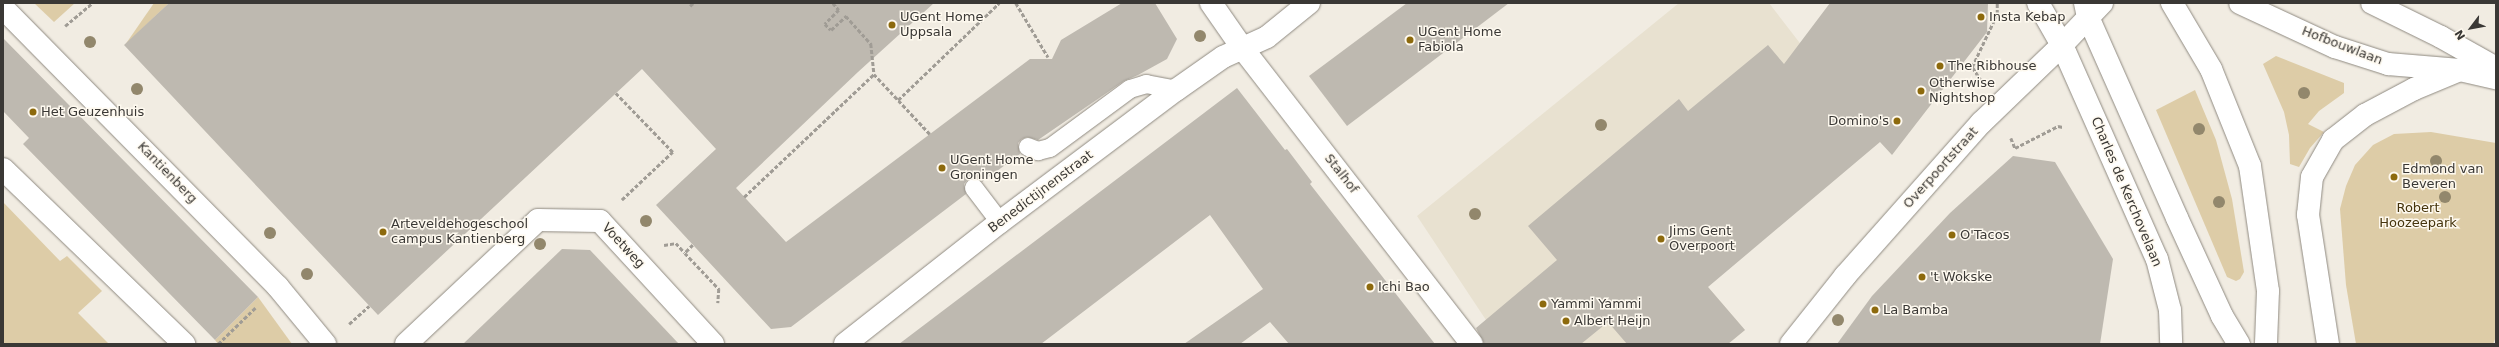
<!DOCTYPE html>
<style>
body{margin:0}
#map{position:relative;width:2499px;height:347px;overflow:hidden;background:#f1ece2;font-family:"DejaVu Sans",sans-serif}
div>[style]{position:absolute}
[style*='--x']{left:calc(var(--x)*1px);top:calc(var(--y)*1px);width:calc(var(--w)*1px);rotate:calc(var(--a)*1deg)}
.built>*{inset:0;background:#e8e1d0}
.green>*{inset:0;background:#ddcca7}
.building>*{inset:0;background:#beb9b0}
.path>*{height:2.5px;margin-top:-1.25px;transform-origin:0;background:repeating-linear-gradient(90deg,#a09c95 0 4px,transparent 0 6px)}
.roads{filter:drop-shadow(0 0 1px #8f8a81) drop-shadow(0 0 1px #8f8a81)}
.service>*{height:18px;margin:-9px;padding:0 9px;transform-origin:9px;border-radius:9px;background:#fff}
.minor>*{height:22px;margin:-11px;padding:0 11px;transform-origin:11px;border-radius:11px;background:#fff}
.primary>*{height:22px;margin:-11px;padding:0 11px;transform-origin:11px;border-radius:11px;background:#fff}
.trees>*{width:12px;height:12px;margin:-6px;border-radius:50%;background:#92876c}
.dots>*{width:11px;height:11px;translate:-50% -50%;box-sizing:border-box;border:2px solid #fef9ef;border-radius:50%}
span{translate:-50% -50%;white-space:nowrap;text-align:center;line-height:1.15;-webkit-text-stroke:3px #fef9ef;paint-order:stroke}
.poi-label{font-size:13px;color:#3a3835}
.left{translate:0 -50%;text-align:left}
.right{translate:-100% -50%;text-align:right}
.street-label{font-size:13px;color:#3a3835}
.park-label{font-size:13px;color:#45340c}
.frame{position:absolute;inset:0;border:4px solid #3a3835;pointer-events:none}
.north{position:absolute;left:2451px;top:8px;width:40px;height:40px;-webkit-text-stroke:3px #fef9ef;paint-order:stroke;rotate:238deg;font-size:11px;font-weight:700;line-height:16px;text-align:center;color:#3a3835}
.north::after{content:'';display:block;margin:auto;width:14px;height:18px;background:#3a3835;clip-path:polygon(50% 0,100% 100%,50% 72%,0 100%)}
</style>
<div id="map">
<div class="built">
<div style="clip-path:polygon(1679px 3px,1769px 3px,1823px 73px,1708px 287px,1745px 330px,1728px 344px,1506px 344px,1486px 320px,1417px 216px)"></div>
</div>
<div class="green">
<div style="clip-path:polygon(34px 3px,75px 3px,54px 22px)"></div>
<div style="clip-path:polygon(154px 3px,169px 3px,125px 45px)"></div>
<div style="clip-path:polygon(2276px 56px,2344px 83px,2344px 93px,2319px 111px,2308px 124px,2324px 132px,2310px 148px,2299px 167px,2290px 164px,2289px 135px,2284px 112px,2263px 64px)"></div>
<div style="clip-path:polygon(2195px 90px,2216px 140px,2232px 199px,2244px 272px,2240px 279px,2236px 281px,2227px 277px,2156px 110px)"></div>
<div style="clip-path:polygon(2431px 132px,2496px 143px,2496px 337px,2493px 344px,2356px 344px,2346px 285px,2340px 209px,2346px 186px,2355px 165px,2373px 145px,2394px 134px)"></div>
<div style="clip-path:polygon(3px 202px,60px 261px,67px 256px,102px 291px,78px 313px,109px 344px,3px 344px)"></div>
<div style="clip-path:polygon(258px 297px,292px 344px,218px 344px,215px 340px)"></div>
</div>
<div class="building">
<div style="clip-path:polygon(169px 3px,934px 3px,858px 72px,736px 188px,786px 242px,1030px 59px,1052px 59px,1061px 40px,1122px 3px,1155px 3px,1177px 39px,1167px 59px,1138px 75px,1124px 81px,1038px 140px,1027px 137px,1022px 139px,1018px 143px,1020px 154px,982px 182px,978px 178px,968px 179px,964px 184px,966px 194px,791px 327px,771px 329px,656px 205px,716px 149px,642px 69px,378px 315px,124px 45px)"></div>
<div style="clip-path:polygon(1407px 3px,1509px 3px,1347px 126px,1309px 76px)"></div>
<div style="clip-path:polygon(1830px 3px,1988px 3px,1987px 32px,1892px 155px,1880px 142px,1708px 287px,1745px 330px,1728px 344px,1627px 344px,1608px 322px,1581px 344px,1484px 344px,1476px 328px,1557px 260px,1528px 226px,1679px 99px,1688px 111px,1768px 45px,1784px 64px)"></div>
<div style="clip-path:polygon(3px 38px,258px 297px,215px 340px,23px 144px,29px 138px,3px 111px)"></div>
<div style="clip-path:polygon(1237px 88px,1285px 150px,1287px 149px,1312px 182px,1310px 184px,1435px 344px,1289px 344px,1270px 322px,1240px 344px,1184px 344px,1263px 289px,1210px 215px,1041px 344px,899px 344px)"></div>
<div style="clip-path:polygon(2013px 156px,2055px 162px,2113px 259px,2100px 344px,1837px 344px,1872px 296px,1950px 213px)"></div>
<div style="clip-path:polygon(562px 249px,590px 250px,679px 344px,463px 344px)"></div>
</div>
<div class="path">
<div style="--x:833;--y:3;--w:9;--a:49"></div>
<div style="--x:839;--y:10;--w:20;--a:135"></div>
<div style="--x:825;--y:24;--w:8;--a:45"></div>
<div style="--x:831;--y:30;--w:21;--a:-43"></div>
<div style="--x:846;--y:16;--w:38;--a:48"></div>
<div style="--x:871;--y:44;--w:30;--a:84"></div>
<div style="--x:1016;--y:3;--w:63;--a:59.3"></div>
<div style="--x:690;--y:6;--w:4;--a:-45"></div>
<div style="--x:65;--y:26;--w:35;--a:-40"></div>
<div style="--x:1981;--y:81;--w:17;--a:-123"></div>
<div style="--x:1972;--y:67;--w:59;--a:-64.7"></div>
<div style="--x:1997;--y:14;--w:11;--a:-90"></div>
<div style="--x:616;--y:93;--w:82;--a:46"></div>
<div style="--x:673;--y:152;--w:70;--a:136.7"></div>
<div style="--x:898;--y:100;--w:140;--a:-43.8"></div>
<div style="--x:2011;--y:138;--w:11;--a:68"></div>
<div style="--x:2015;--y:148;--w:48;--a:-27.1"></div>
<div style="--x:2058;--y:126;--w:5;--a:11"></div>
<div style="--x:744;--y:197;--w:179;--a:-43.4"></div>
<div style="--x:874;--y:74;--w:82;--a:47"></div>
<div style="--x:664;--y:245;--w:12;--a:-9"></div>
<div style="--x:676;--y:243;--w:13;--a:48"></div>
<div style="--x:693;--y:245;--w:11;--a:135"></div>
<div style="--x:685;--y:253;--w:50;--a:46.6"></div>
<div style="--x:719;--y:289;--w:14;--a:94"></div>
<div style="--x:349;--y:324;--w:27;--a:-42"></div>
<div style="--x:218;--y:344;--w:52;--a:-44.2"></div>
</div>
<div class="roads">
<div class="service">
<div style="--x:1028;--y:147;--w:11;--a:22"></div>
<div style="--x:1038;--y:151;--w:12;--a:-14"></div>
<div style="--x:1050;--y:148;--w:99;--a:-36.4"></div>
<div style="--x:1130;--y:89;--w:17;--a:-17"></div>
<div style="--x:1146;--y:84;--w:31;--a:11"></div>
<div style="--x:974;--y:188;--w:43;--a:52.6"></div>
</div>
<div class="minor">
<div style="--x:1211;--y:3;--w:56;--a:55.2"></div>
<div style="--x:1243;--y:49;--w:373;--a:52.2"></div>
<div style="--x:2372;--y:3;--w:77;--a:26.2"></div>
<div style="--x:2441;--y:37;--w:63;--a:29.4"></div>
<div style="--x:3;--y:8;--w:392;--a:45.4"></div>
<div style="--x:278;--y:287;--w:74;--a:50.5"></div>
<div style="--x:3;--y:169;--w:252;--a:44"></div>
<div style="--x:406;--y:344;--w:181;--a:-43.2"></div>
<div style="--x:538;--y:220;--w:62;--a:0.9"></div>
<div style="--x:600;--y:221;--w:167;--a:47.4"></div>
<div style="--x:845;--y:344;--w:197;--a:-38.2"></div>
<div style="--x:1000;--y:222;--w:220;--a:-36.9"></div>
<div style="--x:1176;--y:90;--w:57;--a:-35.1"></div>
<div style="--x:1223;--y:57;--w:48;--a:-24.4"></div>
<div style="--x:1267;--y:37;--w:54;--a:-39"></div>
<div style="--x:1791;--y:344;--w:87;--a:-51.5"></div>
<div style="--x:1845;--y:276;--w:205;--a:-48.4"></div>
<div style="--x:1981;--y:123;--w:112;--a:-43.9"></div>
</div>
<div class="primary">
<div style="--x:2038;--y:3;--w:48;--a:60.3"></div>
<div style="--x:2062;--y:45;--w:234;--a:66.1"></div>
<div style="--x:2157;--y:259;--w:53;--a:75.7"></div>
<div style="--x:2170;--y:310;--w:34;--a:88"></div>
<div style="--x:2085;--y:3;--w:14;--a:78"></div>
<div style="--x:2088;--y:17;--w:220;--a:66.1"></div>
<div style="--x:2177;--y:218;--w:108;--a:65.3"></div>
<div style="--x:2222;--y:316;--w:33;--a:59"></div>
<div style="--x:2172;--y:3;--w:77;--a:59.4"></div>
<div style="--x:2211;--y:69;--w:105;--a:68.1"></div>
<div style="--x:2250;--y:166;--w:126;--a:81.8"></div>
<div style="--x:2268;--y:291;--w:53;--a:92.2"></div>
<div style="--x:2240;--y:3;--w:105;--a:24.9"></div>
<div style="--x:2335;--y:47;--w:56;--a:17.8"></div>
<div style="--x:2388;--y:64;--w:72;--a:4.8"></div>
<div style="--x:2460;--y:70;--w:37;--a:13"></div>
<div style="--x:2062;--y:45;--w:58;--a:-46.4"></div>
<div style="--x:2328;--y:344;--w:131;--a:-98.8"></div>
<div style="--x:2308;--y:215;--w:38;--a:-84"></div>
<div style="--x:2312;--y:177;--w:43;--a:-60.4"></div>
<div style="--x:2333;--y:140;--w:41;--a:-38"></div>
<div style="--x:2365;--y:115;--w:55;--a:-28"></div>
<div style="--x:2414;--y:89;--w:50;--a:-22.4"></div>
</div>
</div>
<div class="trees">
<div style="left:1200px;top:36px"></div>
<div style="left:90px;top:42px"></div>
<div style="left:137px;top:89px"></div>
<div style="left:2304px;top:93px"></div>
<div style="left:1601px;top:125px"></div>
<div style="left:2199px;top:129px"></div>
<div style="left:2436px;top:161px"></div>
<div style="left:2445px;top:197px"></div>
<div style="left:2219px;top:202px"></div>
<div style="left:1475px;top:214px"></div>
<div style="left:646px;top:221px"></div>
<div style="left:270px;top:233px"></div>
<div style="left:540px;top:244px"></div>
<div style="left:307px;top:274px"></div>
<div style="left:1838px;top:320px"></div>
</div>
<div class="dots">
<div style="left:1981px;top:17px;background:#8d6a0d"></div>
<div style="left:892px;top:25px;background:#8d6a0d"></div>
<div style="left:1410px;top:40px;background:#8d6a0d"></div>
<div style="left:1940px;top:66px;background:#8d6a0d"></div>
<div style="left:1921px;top:91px;background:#8d6a0d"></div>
<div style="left:33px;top:112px;background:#8d6a0d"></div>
<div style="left:1897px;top:121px;background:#8d6a0d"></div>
<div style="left:942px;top:168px;background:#8d6a0d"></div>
<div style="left:2394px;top:177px;background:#8d6a0d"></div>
<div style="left:383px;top:232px;background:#8d6a0d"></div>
<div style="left:1952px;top:235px;background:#8d6a0d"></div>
<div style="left:1661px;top:239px;background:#8d6a0d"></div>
<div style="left:1922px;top:277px;background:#8d6a0d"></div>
<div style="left:1370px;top:287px;background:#8d6a0d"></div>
<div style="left:1543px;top:304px;background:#8d6a0d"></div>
<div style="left:1875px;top:310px;background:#8d6a0d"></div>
<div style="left:1566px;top:321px;background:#8d6a0d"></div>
</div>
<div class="poi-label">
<span class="left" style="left:1989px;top:17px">Insta Kebap</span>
<span class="left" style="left:900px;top:25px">UGent Home<br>Uppsala</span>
<span class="left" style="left:1418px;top:40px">UGent Home<br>Fabiola</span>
<span class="left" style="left:1948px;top:66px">The Ribhouse</span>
<span class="left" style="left:1929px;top:91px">Otherwise<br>Nightshop</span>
<span class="left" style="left:41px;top:112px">Het Geuzenhuis</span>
<span class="right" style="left:1889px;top:121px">Domino's</span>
<span class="left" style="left:950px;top:168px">UGent Home<br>Groningen</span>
<span class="left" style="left:2402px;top:177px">Edmond van<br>Beveren</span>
<span class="left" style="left:391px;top:232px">Arteveldehogeschool<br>campus Kantienberg</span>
<span class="left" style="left:1669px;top:239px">Jims Gent<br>Overpoort</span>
<span class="left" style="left:1960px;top:235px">O'Tacos</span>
<span class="left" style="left:1930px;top:277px">'t Wokske</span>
<span class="left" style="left:1378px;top:287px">Ichi Bao</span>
<span class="left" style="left:1551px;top:304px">Yammi Yammi</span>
<span class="left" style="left:1883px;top:310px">La Bamba</span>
<span class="left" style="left:1574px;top:321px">Albert Heijn</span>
</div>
<div class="street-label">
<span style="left:2342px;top:46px;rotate:21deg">Hofbouwlaan</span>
<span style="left:1941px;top:168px;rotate:-48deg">Overpoortstraat</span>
<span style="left:167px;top:173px;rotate:46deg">Kantienberg</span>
<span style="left:1341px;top:174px;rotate:52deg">Stalhof</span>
<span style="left:1041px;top:192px;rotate:-37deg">Benedictijnenstraat</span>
<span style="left:2126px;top:192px;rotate:67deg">Charles de Kerchovelaan</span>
<span style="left:623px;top:246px;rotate:47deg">Voetweg</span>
</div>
<div class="park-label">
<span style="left:2418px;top:216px">Robert<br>Hoozeepark</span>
</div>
<div class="frame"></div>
<div class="north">N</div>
</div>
